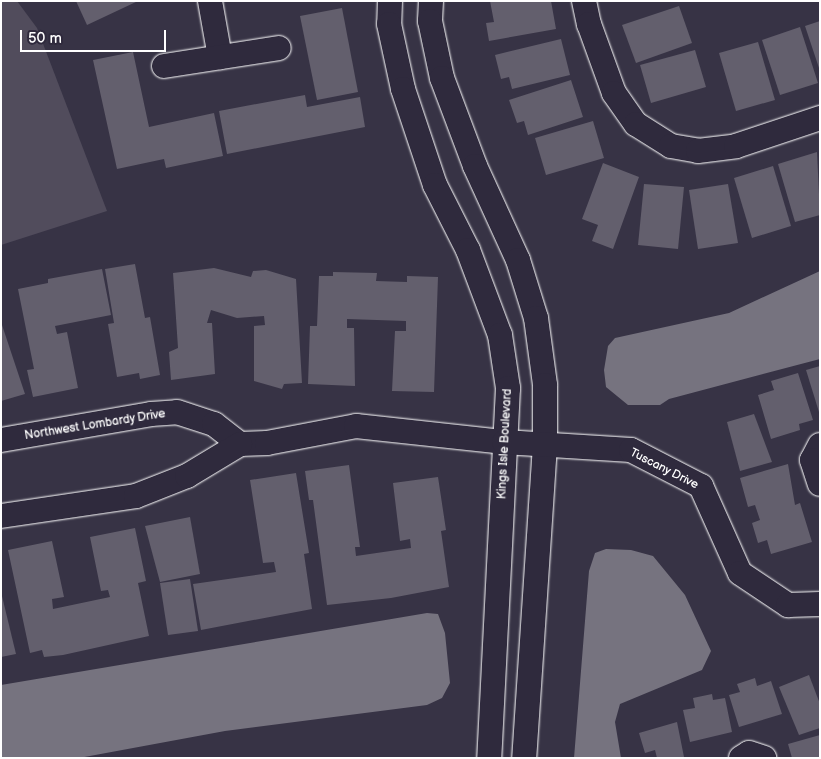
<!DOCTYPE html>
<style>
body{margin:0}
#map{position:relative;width:821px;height:759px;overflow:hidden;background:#373345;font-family:"Balsamiq Sans",sans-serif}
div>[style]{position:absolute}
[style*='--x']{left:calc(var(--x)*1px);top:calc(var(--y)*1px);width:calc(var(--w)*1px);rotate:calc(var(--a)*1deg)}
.green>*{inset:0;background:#514c5c}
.water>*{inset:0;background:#76737f}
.building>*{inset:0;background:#635f6d}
.roads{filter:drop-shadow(0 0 1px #fff) drop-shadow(0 0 1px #fff)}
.minor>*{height:24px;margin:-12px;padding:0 12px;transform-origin:12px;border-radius:12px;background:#2f2a3d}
span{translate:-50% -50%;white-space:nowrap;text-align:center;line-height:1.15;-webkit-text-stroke:4px #2f2a3d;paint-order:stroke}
.street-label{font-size:12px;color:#fff}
.frame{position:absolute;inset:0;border:2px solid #fff;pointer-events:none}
.scale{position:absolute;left:20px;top:30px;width:146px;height:22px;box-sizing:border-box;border:2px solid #fff;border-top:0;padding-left:6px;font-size:15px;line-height:18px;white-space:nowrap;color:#fff;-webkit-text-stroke:4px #2f2a3d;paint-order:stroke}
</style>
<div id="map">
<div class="green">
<div style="clip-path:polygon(1px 1px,17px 1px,37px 28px,107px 211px,1px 245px)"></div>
</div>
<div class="water">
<div style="clip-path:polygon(820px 271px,820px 359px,669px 399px,660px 405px,628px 405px,606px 387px,604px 370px,608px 346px,615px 338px,729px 313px)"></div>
<div style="clip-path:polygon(606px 549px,631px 550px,653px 556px,685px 595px,711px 651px,702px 670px,620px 704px,615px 722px,621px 758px,574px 758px,589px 571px,595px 553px)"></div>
<div style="clip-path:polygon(427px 613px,438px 614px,445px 633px,450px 683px,442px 698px,427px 705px,225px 731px,79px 758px,1px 758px,1px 685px)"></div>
</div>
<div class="building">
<div style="clip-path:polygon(76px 1px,138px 1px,87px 25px)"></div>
<div style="clip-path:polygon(490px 1px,551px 1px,556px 29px,489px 41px,486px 23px,494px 22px)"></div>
<div style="clip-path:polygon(679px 6px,692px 43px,636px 63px,622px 25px)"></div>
<div style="clip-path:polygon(342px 8px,358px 92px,317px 100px,300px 16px)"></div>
<div style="clip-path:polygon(820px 21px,820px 68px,819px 68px,805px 26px)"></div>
<div style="clip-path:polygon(800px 27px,818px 83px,780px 95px,762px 40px)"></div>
<div style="clip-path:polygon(561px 39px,570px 75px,512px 89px,509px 77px,501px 79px,495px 55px)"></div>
<div style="clip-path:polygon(758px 42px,775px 100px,736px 111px,719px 53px)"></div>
<div style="clip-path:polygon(695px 50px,706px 87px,651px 103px,640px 65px)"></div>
<div style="clip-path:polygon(133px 52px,149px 127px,214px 113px,223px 156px,166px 168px,164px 159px,117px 169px,93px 60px)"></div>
<div style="clip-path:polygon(571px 80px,583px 117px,528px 135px,524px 121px,517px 123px,509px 100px)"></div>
<div style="clip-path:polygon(305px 95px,307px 107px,360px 97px,365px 127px,227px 154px,219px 111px)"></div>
<div style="clip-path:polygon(593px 121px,604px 158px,546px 175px,535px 138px)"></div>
<div style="clip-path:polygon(817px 152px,820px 215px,795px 222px,778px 164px)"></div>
<div style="clip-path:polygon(603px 163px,639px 177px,613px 249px,592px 241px,598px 225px,582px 219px)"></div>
<div style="clip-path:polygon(773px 166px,791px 226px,752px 238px,734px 178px)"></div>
<div style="clip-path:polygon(644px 184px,684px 187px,678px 249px,638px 245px)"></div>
<div style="clip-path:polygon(728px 184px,738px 243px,698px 249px,689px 190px)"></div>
<div style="clip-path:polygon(135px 264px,145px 318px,150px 317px,160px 375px,140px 379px,139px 373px,117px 377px,108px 324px,114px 323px,105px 269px)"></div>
<div style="clip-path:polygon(214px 268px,251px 277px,253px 271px,266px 270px,296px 279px,302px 383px,284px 384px,282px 389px,254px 381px,254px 326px,265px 325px,264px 316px,237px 318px,211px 310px,207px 323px,212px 323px,215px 374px,171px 380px,169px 352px,178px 348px,173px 273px)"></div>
<div style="clip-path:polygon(102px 269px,111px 315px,55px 326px,57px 334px,67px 332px,78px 388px,33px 397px,27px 370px,34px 369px,18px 289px,48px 283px,48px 279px)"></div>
<div style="clip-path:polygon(333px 272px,377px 273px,376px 281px,407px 282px,407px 276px,438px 277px,434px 392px,392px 391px,395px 331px,406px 331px,406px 321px,347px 319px,347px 328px,354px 328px,355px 386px,308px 384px,310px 326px,317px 326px,319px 276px,333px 276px)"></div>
<div style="clip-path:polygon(1px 322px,25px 394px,1px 401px)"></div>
<div style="clip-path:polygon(820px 366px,820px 412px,819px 412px,806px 370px)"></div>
<div style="clip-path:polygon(798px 373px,813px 420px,799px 424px,800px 430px,771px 439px,758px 395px,774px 390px,771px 381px)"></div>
<div style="clip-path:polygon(754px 414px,772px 462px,740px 471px,727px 422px)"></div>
<div style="clip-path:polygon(788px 464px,795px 505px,800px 503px,812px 542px,771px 554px,767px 540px,758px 543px,752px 523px,760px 520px,755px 505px,748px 507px,740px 478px)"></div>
<div style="clip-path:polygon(349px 465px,360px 547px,355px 547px,356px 556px,411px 548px,410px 539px,400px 541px,393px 483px,438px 477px,446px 530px,441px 531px,449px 587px,391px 598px,327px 605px,313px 500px,309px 500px,305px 471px)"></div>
<div style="clip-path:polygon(296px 473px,309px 553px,304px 554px,312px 609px,201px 630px,193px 584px,276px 572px,274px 562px,263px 563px,250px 480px)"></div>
<div style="clip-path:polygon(190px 517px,200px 574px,160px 582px,145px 526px)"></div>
<div style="clip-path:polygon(135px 528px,146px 581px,138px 583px,149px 636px,63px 655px,44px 657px,42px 650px,30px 653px,8px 550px,52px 541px,64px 597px,52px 599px,53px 609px,110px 597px,108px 590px,101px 591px,90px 537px)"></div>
<div style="clip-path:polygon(190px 579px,198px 631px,168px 635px,160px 583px)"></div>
<div style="clip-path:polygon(1px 592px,16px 654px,1px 657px)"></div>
<div style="clip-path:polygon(809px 675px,820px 704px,820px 728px,799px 735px,779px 687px)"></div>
<div style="clip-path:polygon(755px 678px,757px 686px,771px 681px,782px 714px,739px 727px,729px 695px,740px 692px,737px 684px)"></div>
<div style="clip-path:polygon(712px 694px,713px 700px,725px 698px,732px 732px,690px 742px,683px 710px,695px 708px,693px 698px)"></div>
<div style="clip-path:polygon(677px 722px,684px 757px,690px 758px,657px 758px,655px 750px,645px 753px,639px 733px)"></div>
<div style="clip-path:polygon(820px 735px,820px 758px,792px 758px,788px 744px)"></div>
</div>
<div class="roads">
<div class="minor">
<div style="--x:210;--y:1;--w:57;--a:79.9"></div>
<div style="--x:390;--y:1;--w:23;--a:92"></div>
<div style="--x:389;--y:24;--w:66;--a:77.8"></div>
<div style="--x:403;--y:89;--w:101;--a:71.6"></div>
<div style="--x:435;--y:185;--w:73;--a:63.1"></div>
<div style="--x:468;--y:250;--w:91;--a:69.4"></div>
<div style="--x:500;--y:335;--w:54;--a:81.4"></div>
<div style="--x:508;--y:388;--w:370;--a:92.9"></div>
<div style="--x:431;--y:1;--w:20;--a:93"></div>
<div style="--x:430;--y:21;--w:58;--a:78.1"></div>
<div style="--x:442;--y:78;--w:94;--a:69.4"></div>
<div style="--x:475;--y:166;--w:103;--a:65.4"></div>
<div style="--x:518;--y:260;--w:61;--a:72.8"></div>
<div style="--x:536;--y:318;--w:68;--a:82.3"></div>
<div style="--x:545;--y:385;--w:60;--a:90"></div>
<div style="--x:545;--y:445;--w:314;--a:93.8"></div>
<div style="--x:584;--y:1;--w:24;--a:78"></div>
<div style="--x:589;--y:24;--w:73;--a:70.1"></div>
<div style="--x:614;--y:93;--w:38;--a:55"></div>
<div style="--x:636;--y:124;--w:41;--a:32.2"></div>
<div style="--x:671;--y:146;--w:27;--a:10"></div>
<div style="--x:698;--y:151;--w:38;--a:-7"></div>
<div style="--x:736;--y:146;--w:89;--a:-18.4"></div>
<div style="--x:164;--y:66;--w:116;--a:-8.9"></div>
<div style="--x:1;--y:440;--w:152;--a:-9.8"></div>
<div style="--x:151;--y:414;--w:26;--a:-4"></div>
<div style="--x:177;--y:412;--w:39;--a:18"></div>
<div style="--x:214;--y:424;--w:33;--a:38"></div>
<div style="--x:240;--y:444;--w:27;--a:-2"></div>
<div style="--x:267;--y:443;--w:91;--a:-10.8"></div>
<div style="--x:356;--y:426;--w:149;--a:6.2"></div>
<div style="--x:504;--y:442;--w:127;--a:3.6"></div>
<div style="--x:631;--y:450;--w:79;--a:27.2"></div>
<div style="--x:701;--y:486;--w:95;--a:65.9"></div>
<div style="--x:740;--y:573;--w:58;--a:33.7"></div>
<div style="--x:788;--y:605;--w:32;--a:-2"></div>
<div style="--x:820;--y:445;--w:17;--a:118"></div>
<div style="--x:812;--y:460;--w:25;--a:72"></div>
<div style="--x:1;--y:516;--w:136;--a:-8.4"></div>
<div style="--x:136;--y:496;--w:55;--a:-21.4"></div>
<div style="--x:187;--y:476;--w:62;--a:-31.1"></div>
<div style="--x:741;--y:758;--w:9;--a:-32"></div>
<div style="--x:749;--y:753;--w:16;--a:18"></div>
</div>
</div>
<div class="street-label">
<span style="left:95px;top:425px;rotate:-9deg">Northwest Lombardy Drive</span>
<span style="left:505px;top:444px;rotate:-87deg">Kings Isle Boulevard</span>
<span style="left:664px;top:469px;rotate:27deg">Tuscany Drive</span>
</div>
<div class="frame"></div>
<div class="scale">50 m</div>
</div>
